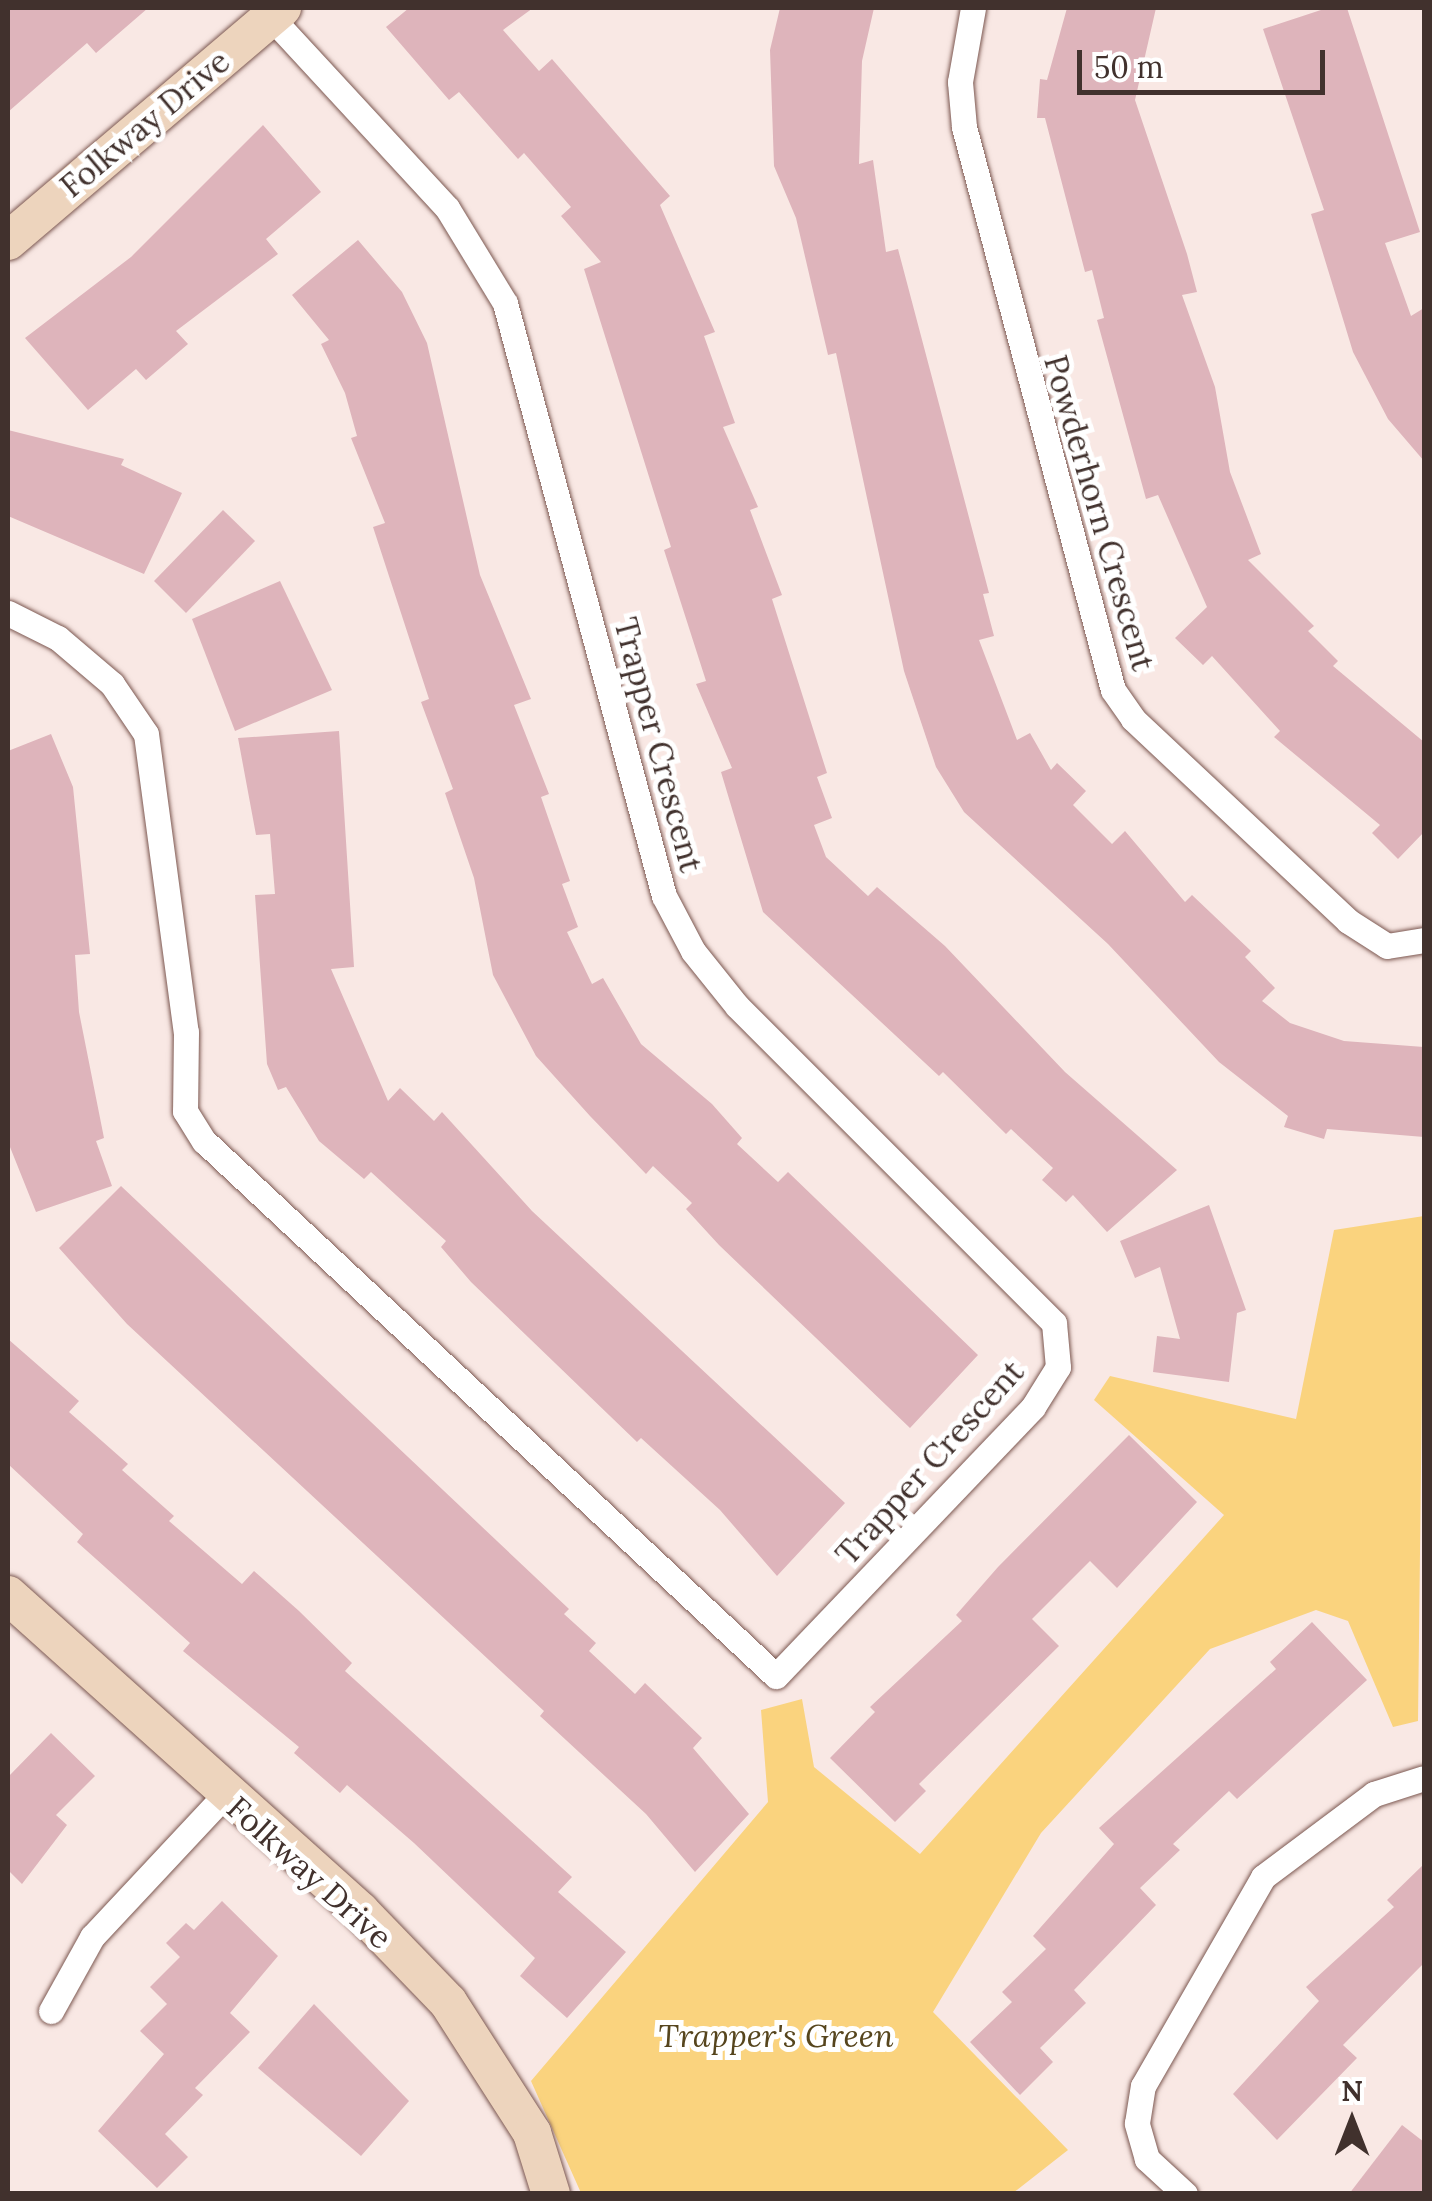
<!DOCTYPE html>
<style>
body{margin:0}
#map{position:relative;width:1432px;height:2201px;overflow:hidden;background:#f9e8e4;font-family:Lora,serif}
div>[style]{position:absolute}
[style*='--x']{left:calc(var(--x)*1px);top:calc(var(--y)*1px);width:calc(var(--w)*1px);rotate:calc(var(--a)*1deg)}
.green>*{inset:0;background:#fad37e}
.building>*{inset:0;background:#deb4bb}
.roads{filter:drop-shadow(0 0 2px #7c5851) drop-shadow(0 0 2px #7c5851)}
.street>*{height:25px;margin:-12.5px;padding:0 12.5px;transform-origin:12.5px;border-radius:12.5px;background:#fff}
.secondary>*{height:38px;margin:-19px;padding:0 19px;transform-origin:19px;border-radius:19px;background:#edd4bd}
span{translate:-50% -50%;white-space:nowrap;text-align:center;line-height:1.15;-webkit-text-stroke:10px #fff;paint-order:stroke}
.street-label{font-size:32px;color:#41312d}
.park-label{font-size:32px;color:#56451d;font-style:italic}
.frame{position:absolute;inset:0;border:10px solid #41312d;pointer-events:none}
.north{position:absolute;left:1302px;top:2071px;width:100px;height:100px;-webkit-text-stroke:8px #fff;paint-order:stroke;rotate:0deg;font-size:28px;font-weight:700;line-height:40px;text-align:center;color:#41312d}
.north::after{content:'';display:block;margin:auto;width:35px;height:45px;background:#41312d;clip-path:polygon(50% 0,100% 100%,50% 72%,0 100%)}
.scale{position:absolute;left:1077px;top:50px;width:248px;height:45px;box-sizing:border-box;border:5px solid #41312d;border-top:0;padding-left:12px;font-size:30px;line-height:35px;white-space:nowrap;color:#41312d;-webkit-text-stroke:8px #fff;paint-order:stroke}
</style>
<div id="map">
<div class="green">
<div style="clip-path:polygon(1424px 1216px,1418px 1721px,1393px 1727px,1348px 1621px,1316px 1610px,1210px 1649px,1041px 1833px,933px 2012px,1068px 2150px,1013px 2193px,581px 2193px,531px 2081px,768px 1802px,761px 1710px,802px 1699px,814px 1767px,920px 1854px,1224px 1515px,1094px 1400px,1110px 1376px,1296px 1419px,1334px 1230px)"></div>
</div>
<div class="building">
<div style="clip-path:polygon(8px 8px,148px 8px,96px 53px,87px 43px,8px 112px)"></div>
<div style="clip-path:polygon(409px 8px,533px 8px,503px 30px,539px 71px,552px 59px,670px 196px,660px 205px,715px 332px,704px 336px,735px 423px,723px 427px,758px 507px,750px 510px,782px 595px,772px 599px,827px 773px,817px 777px,832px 818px,814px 825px,826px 857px,868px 896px,877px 887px,945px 946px,1065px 1072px,1177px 1170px,1107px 1232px,1073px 1195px,1066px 1202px,1042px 1180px,1053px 1168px,1011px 1129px,1006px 1134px,943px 1072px,939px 1076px,763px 912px,721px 772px,732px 768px,696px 684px,706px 681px,664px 550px,671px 547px,584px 269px,601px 262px,561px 216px,571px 207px,524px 153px,518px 159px,459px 92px,449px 100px,386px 27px)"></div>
<div style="clip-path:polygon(780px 8px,874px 8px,862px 61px,859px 164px,873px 160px,886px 252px,898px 249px,989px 593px,983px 594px,994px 636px,979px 640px,1017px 740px,1030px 733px,1051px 770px,1057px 763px,1086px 791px,1073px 805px,1112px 844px,1125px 831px,1185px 902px,1192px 895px,1251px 951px,1245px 957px,1275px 988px,1262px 1001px,1290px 1023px,1344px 1041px,1424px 1047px,1424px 1137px,1327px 1129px,1324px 1139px,1284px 1127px,1288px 1116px,1219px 1062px,1108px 944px,964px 812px,936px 767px,904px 671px,836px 353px,828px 355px,796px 218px,774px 166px,770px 50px)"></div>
<div style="clip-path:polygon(1067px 8px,1156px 8px,1135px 100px,1187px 254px,1197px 292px,1182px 295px,1215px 387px,1230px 472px,1261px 554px,1248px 560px,1314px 626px,1308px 631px,1338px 661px,1333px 666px,1424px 742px,1424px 832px,1398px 859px,1372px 833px,1380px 825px,1274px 737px,1280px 731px,1212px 656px,1203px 665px,1175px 638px,1207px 607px,1158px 495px,1146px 499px,1097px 320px,1104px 318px,1092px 270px,1085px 272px,1045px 118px,1037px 118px,1040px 79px,1047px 80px)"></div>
<div style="clip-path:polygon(1327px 8px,1347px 8px,1420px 232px,1385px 243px,1411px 316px,1424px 308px,1424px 461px,1388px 419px,1353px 352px,1311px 214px,1324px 210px,1263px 29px)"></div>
<div style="clip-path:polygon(263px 125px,321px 192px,266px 239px,278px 254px,176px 331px,188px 344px,146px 380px,136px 369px,88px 410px,25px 338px,131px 257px)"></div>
<div style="clip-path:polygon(358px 240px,402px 292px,427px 343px,480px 575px,531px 699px,514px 705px,549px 794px,541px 797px,570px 881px,562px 884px,578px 927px,567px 932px,592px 984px,603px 978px,641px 1044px,712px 1104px,742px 1138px,737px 1144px,778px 1182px,788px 1172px,978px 1355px,910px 1428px,719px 1245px,686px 1209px,692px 1203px,653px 1166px,646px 1174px,590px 1116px,536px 1056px,493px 975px,474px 878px,445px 793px,453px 789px,421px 702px,429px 699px,373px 527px,385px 523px,351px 438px,357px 436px,345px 393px,321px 344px,329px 340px,292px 295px)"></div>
<div style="clip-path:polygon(8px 430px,124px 459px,121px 465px,182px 493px,144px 574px,8px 516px)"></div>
<div style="clip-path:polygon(223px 510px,255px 541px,186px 613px,154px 581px)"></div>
<div style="clip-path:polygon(280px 581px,332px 690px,235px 731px,192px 619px)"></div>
<div style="clip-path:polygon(339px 731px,354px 967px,331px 969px,388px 1101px,400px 1088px,434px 1121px,442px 1112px,532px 1211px,845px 1503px,777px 1576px,720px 1510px,641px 1438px,637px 1442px,471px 1282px,441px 1247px,446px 1241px,371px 1172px,364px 1179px,319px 1141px,286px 1087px,278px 1090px,267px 1064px,255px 895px,275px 894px,270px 834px,256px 835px,238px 738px)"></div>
<div style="clip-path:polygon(51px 734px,73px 787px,90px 954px,75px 955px,79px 1012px,104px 1138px,96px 1141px,112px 1186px,36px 1212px,8px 1142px,8px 751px)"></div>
<div style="clip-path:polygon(121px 1186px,569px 1609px,564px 1614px,596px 1643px,589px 1651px,635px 1694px,645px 1683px,702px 1738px,693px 1748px,749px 1814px,695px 1872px,646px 1814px,540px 1716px,544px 1711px,127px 1324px,59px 1248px)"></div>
<div style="clip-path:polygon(1209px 1205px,1246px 1310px,1237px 1313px,1229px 1382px,1153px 1372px,1157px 1336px,1180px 1339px,1160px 1267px,1135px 1278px,1120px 1241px)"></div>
<div style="clip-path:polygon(8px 1339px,79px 1401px,69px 1412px,128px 1464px,122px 1470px,174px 1516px,169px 1521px,242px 1584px,254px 1571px,299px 1611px,352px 1663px,345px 1671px,572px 1877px,558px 1892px,626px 1952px,567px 2018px,520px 1976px,535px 1958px,414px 1843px,347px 1785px,340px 1793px,294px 1753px,299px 1747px,183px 1651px,190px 1643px,77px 1542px,83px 1534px,8px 1464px)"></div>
<div style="clip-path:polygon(1129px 1435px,1197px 1502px,1117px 1588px,1090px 1561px,1032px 1619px,1059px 1646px,919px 1784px,926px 1791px,895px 1822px,830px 1758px,875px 1712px,870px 1707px,962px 1621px,956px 1615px,998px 1567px)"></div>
<div style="clip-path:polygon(1312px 1622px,1367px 1680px,1237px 1799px,1229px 1791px,1173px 1844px,1180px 1850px,1140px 1888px,1156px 1905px,1074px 1990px,1086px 2003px,1040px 2048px,1053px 2062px,1020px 2095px,970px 2042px,1012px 2002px,1002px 1992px,1046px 1949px,1033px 1936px,1114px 1844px,1099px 1828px,1276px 1669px,1270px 1662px)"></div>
<div style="clip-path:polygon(51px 1733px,95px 1776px,56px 1815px,67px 1825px,22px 1884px,8px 1870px,8px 1777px)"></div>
<div style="clip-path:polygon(1424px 1864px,1424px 1963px,1343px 2045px,1357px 2058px,1277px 2140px,1233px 2094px,1319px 2001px,1306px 1987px,1394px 1907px,1387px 1900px)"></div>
<div style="clip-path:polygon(222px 1901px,278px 1956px,230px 2013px,250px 2032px,195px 2088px,203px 2095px,165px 2134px,188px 2157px,157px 2188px,98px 2131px,164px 2054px,140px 2031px,167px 2004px,150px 1987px,180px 1957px,166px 1943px,186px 1923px,194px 1930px)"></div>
<div style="clip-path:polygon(314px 2004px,409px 2101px,361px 2156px,258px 2068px)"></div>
<div style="clip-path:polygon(1402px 2125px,1424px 2142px,1424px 2194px,1349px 2194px)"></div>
</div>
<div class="roads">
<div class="street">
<div style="--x:973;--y:8;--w:75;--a:100"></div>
<div style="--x:960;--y:82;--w:45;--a:84.9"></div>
<div style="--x:964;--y:127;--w:582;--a:75.18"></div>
<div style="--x:1113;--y:690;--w:35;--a:55"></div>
<div style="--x:1133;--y:719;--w:295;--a:43.2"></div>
<div style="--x:1348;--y:921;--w:46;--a:32.7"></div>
<div style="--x:1387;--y:946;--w:37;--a:-9"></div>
<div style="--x:8;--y:613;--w:56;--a:26.6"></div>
<div style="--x:58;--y:638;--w:71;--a:40.4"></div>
<div style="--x:112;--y:684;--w:60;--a:55.8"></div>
<div style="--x:146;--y:734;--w:301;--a:82.4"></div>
<div style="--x:186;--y:1032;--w:79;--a:90.7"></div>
<div style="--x:185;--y:1111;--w:36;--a:58"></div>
<div style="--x:204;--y:1141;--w:783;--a:43.09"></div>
<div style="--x:776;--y:1676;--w:372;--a:-46.3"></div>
<div style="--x:1033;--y:1407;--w:47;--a:-58"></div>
<div style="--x:1058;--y:1367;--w:44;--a:-95.2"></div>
<div style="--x:1054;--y:1323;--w:448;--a:-135"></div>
<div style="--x:737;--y:1006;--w:70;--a:-128.7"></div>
<div style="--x:693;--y:951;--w:62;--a:-117.8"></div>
<div style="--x:664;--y:896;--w:614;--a:-105.01"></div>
<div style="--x:505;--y:303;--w:111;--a:-121.4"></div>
<div style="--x:447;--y:208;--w:260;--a:-132.7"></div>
<div style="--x:51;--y:2011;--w:85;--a:-61"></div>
<div style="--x:92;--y:1937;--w:193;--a:-46.9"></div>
<div style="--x:1185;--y:2194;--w:52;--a:-137.4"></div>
<div style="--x:1147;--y:2159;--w:37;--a:-106"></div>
<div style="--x:1137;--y:2123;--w:37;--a:-81"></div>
<div style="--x:1143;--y:2086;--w:241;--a:-60.1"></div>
<div style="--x:1263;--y:1877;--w:139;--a:-36.8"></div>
<div style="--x:1374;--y:1794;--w:52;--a:-17.7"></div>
</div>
<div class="secondary">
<div style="--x:8;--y:241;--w:360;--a:-40.4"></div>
<div style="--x:8;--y:1595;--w:474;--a:41.9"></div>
<div style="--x:361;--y:1912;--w:125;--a:46"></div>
<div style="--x:448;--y:2002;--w:156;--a:57.3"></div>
<div style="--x:532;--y:2133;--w:64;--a:72.7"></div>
</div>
</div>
<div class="street-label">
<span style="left:145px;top:124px;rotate:-40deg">Folkway Drive</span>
<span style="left:1099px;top:513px;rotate:74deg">Powderhorn Crescent</span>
<span style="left:658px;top:745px;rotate:75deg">Trapper Crescent</span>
<span style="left:930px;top:1463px;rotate:-48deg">Trapper Crescent</span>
<span style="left:309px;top:1873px;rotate:42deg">Folkway Drive</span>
</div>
<div class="park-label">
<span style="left:776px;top:2036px">Trapper's Green</span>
</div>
<div class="frame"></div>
<div class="north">N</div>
<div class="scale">50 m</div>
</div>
